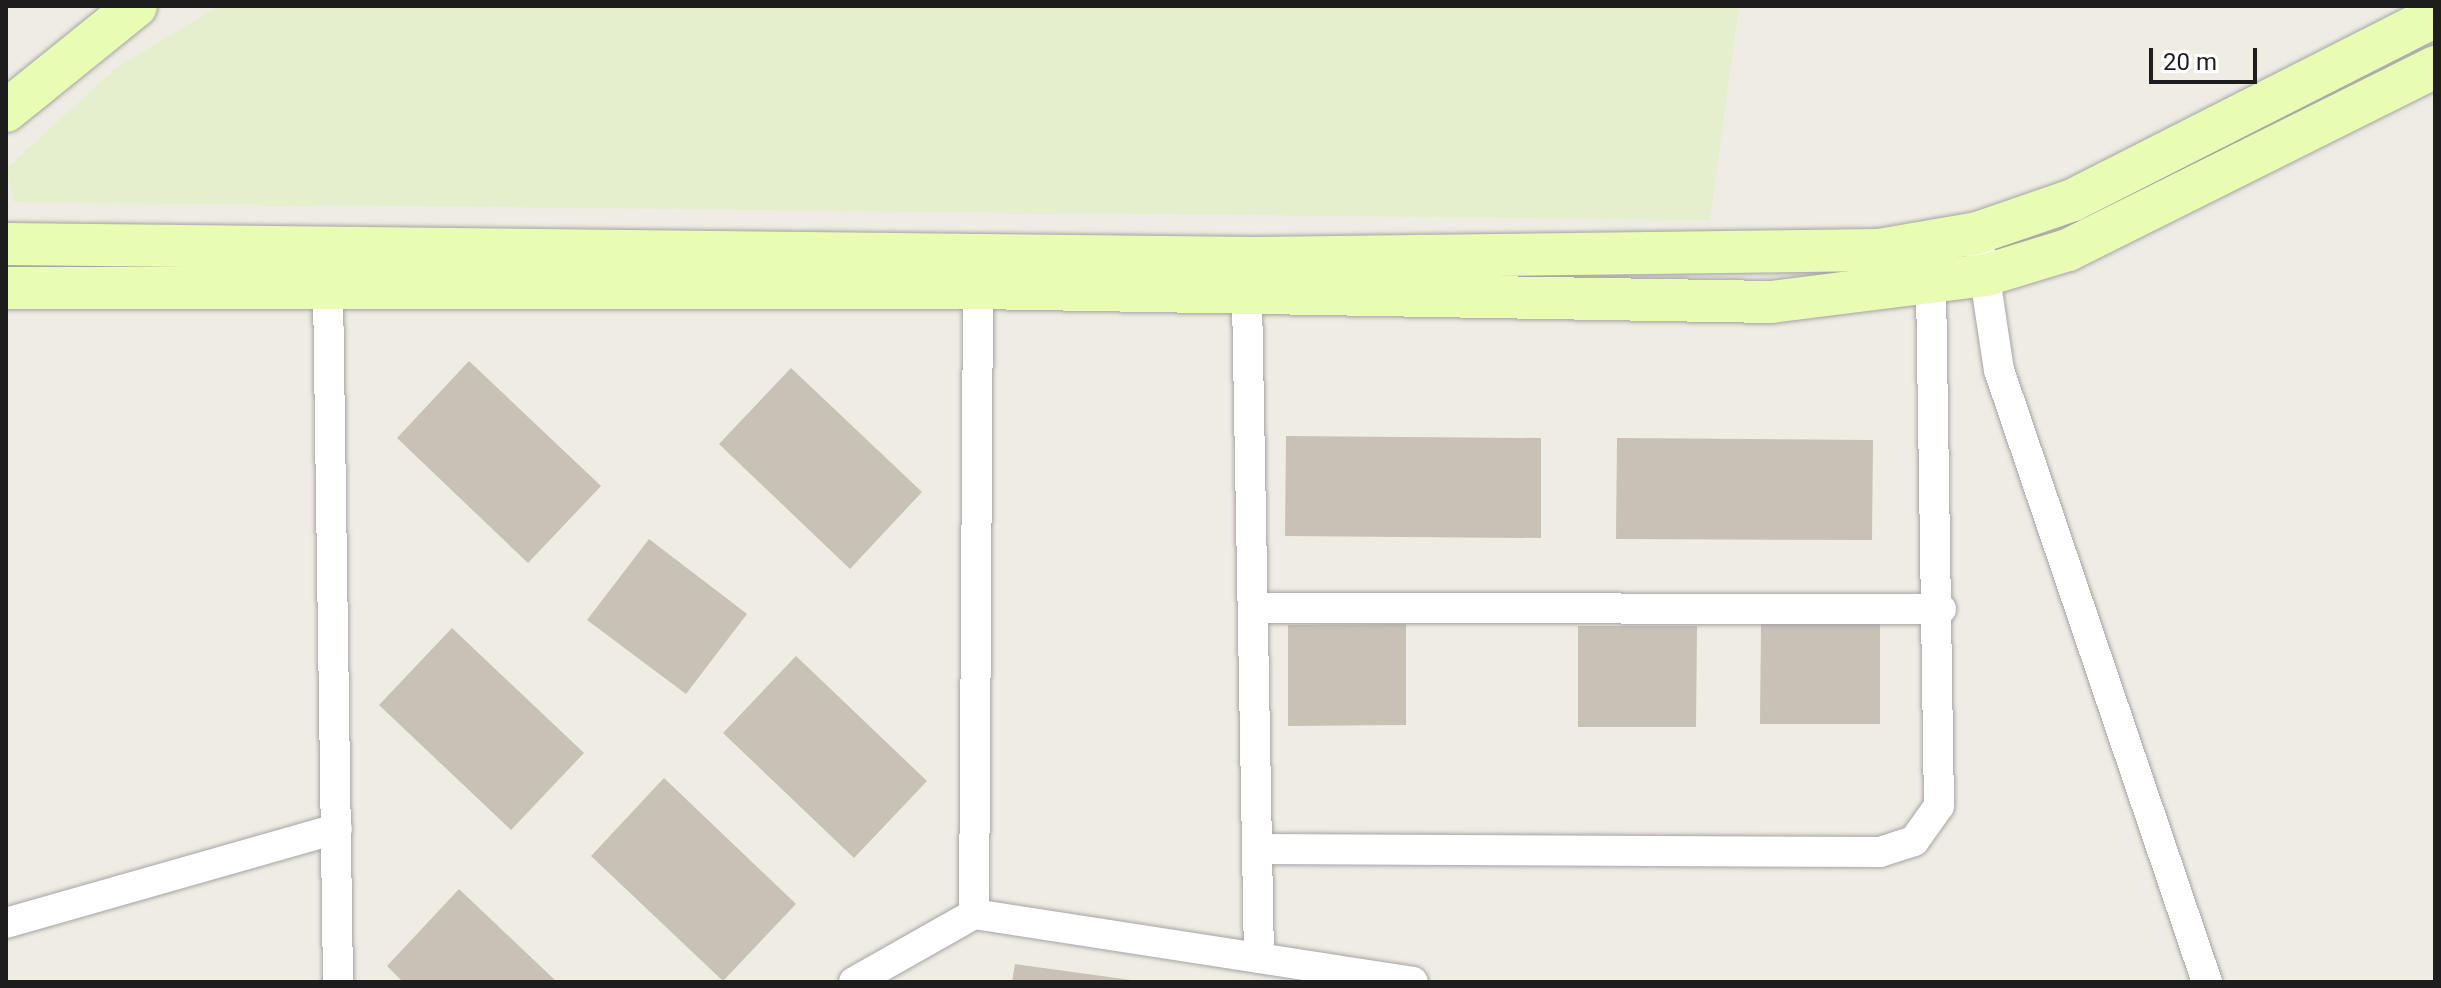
<!DOCTYPE html>
<style>
body{margin:0}
#map{position:relative;width:2441px;height:988px;overflow:hidden;background:#efede3;font-family:Roboto,sans-serif}
div>[style]{position:absolute}
[style*='--x']{left:calc(var(--x)*1px);top:calc(var(--y)*1px);width:calc(var(--w)*1px);rotate:calc(var(--a)*1deg)}
.farmland>*{inset:0;background:#e5eecd}
.building>*{inset:0;background:#c7c1b6}
.roads{filter:drop-shadow(0 0 2px #a4a4a4) drop-shadow(0 0 2px #a4a4a4)}
.street>*{height:30px;margin:-15px;padding:0 15px;transform-origin:15px;border-radius:15px;background:#fff}
.secondary>*{height:42px;margin:-21px;padding:0 21px;transform-origin:21px;border-radius:21px;background:#e8fcb4}
span{translate:-50% -50%;white-space:nowrap;text-align:center;line-height:1.15;-webkit-text-stroke:6px #fff;paint-order:stroke}
.frame{position:absolute;inset:0;border:8px solid #1d1d1d;pointer-events:none}
.scale{position:absolute;left:2149px;top:48px;width:108px;height:36px;box-sizing:border-box;border:4px solid #1d1d1d;border-top:0;padding-left:10px;font-size:24px;line-height:28px;white-space:nowrap;color:#1d1d1d;-webkit-text-stroke:6px #fff;paint-order:stroke}
</style>
<div id="map">
<div class="farmland">
<div style="clip-path:polygon(219px 6px,1739px 6px,1710px 220px,14px 202px,6px 169px,116px 68px)"></div>
</div>
<div class="building">
<div style="clip-path:polygon(469px 361px,601px 486px,528px 563px,397px 438px)"></div>
<div style="clip-path:polygon(791px 368px,922px 492px,850px 569px,719px 444px)"></div>
<div style="clip-path:polygon(1286px 436px,1541px 438px,1541px 538px,1285px 536px)"></div>
<div style="clip-path:polygon(1617px 438px,1873px 440px,1872px 540px,1616px 539px)"></div>
<div style="clip-path:polygon(649px 539px,747px 614px,686px 694px,587px 620px)"></div>
<div style="clip-path:polygon(1761px 623px,1880px 623px,1880px 724px,1760px 724px)"></div>
<div style="clip-path:polygon(1406px 624px,1406px 725px,1288px 726px,1288px 625px)"></div>
<div style="clip-path:polygon(1578px 626px,1697px 626px,1696px 727px,1578px 727px)"></div>
<div style="clip-path:polygon(452px 628px,584px 753px,511px 830px,379px 705px)"></div>
<div style="clip-path:polygon(796px 656px,927px 781px,854px 858px,723px 733px)"></div>
<div style="clip-path:polygon(664px 778px,796px 904px,723px 981px,591px 856px)"></div>
<div style="clip-path:polygon(459px 889px,557px 982px,403px 982px,387px 966px)"></div>
<div style="clip-path:polygon(1015px 964px,1131px 980px,1131px 982px,1012px 982px)"></div>
</div>
<div class="roads">
<div class="street">
<div style="--x:1982;--y:258;--w:113;--a:81.4"></div>
<div style="--x:1999;--y:370;--w:646;--a:71.23"></div>
<div style="--x:328;--y:290;--w:692;--a:89.17"></div>
<div style="--x:1247;--y:297;--w:661;--a:88.96"></div>
<div style="--x:1258;--y:608;--w:683;--a:0.08"></div>
<div style="--x:1259;--y:849;--w:621;--a:0.28"></div>
<div style="--x:1880;--y:852;--w:36;--a:-18"></div>
<div style="--x:1914;--y:841;--w:43;--a:-54.5"></div>
<div style="--x:1939;--y:806;--w:523;--a:-90.88"></div>
<div style="--x:974;--y:914;--w:626;--a:-89.63"></div>
<div style="--x:6;--y:923;--w:344;--a:-15.9"></div>
<div style="--x:854;--y:982;--w:138;--a:-29.5"></div>
<div style="--x:974;--y:914;--w:444;--a:8.8"></div>
</div>
<div class="secondary">
<div style="--x:6;--y:111;--w:167;--a:-38.9"></div>
<div style="--x:6;--y:244;--w:1249;--a:0.64"></div>
<div style="--x:1255;--y:258;--w:624;--a:-0.73"></div>
<div style="--x:1879;--y:250;--w:99;--a:-9.8"></div>
<div style="--x:1977;--y:233;--w:102;--a:-19"></div>
<div style="--x:2073;--y:200;--w:406;--a:-26.9"></div>
<div style="--x:6;--y:288;--w:972;--a:0"></div>
<div style="--x:978;--y:288;--w:793;--a:1.01"></div>
<div style="--x:1771;--y:302;--w:217;--a:-7.2"></div>
<div style="--x:1986;--y:275;--w:86;--a:-17"></div>
<div style="--x:2068;--y:250;--w:410;--a:-26.5"></div>
</div>
</div>
<div class="frame"></div>
<div class="scale">20 m</div>
</div>
